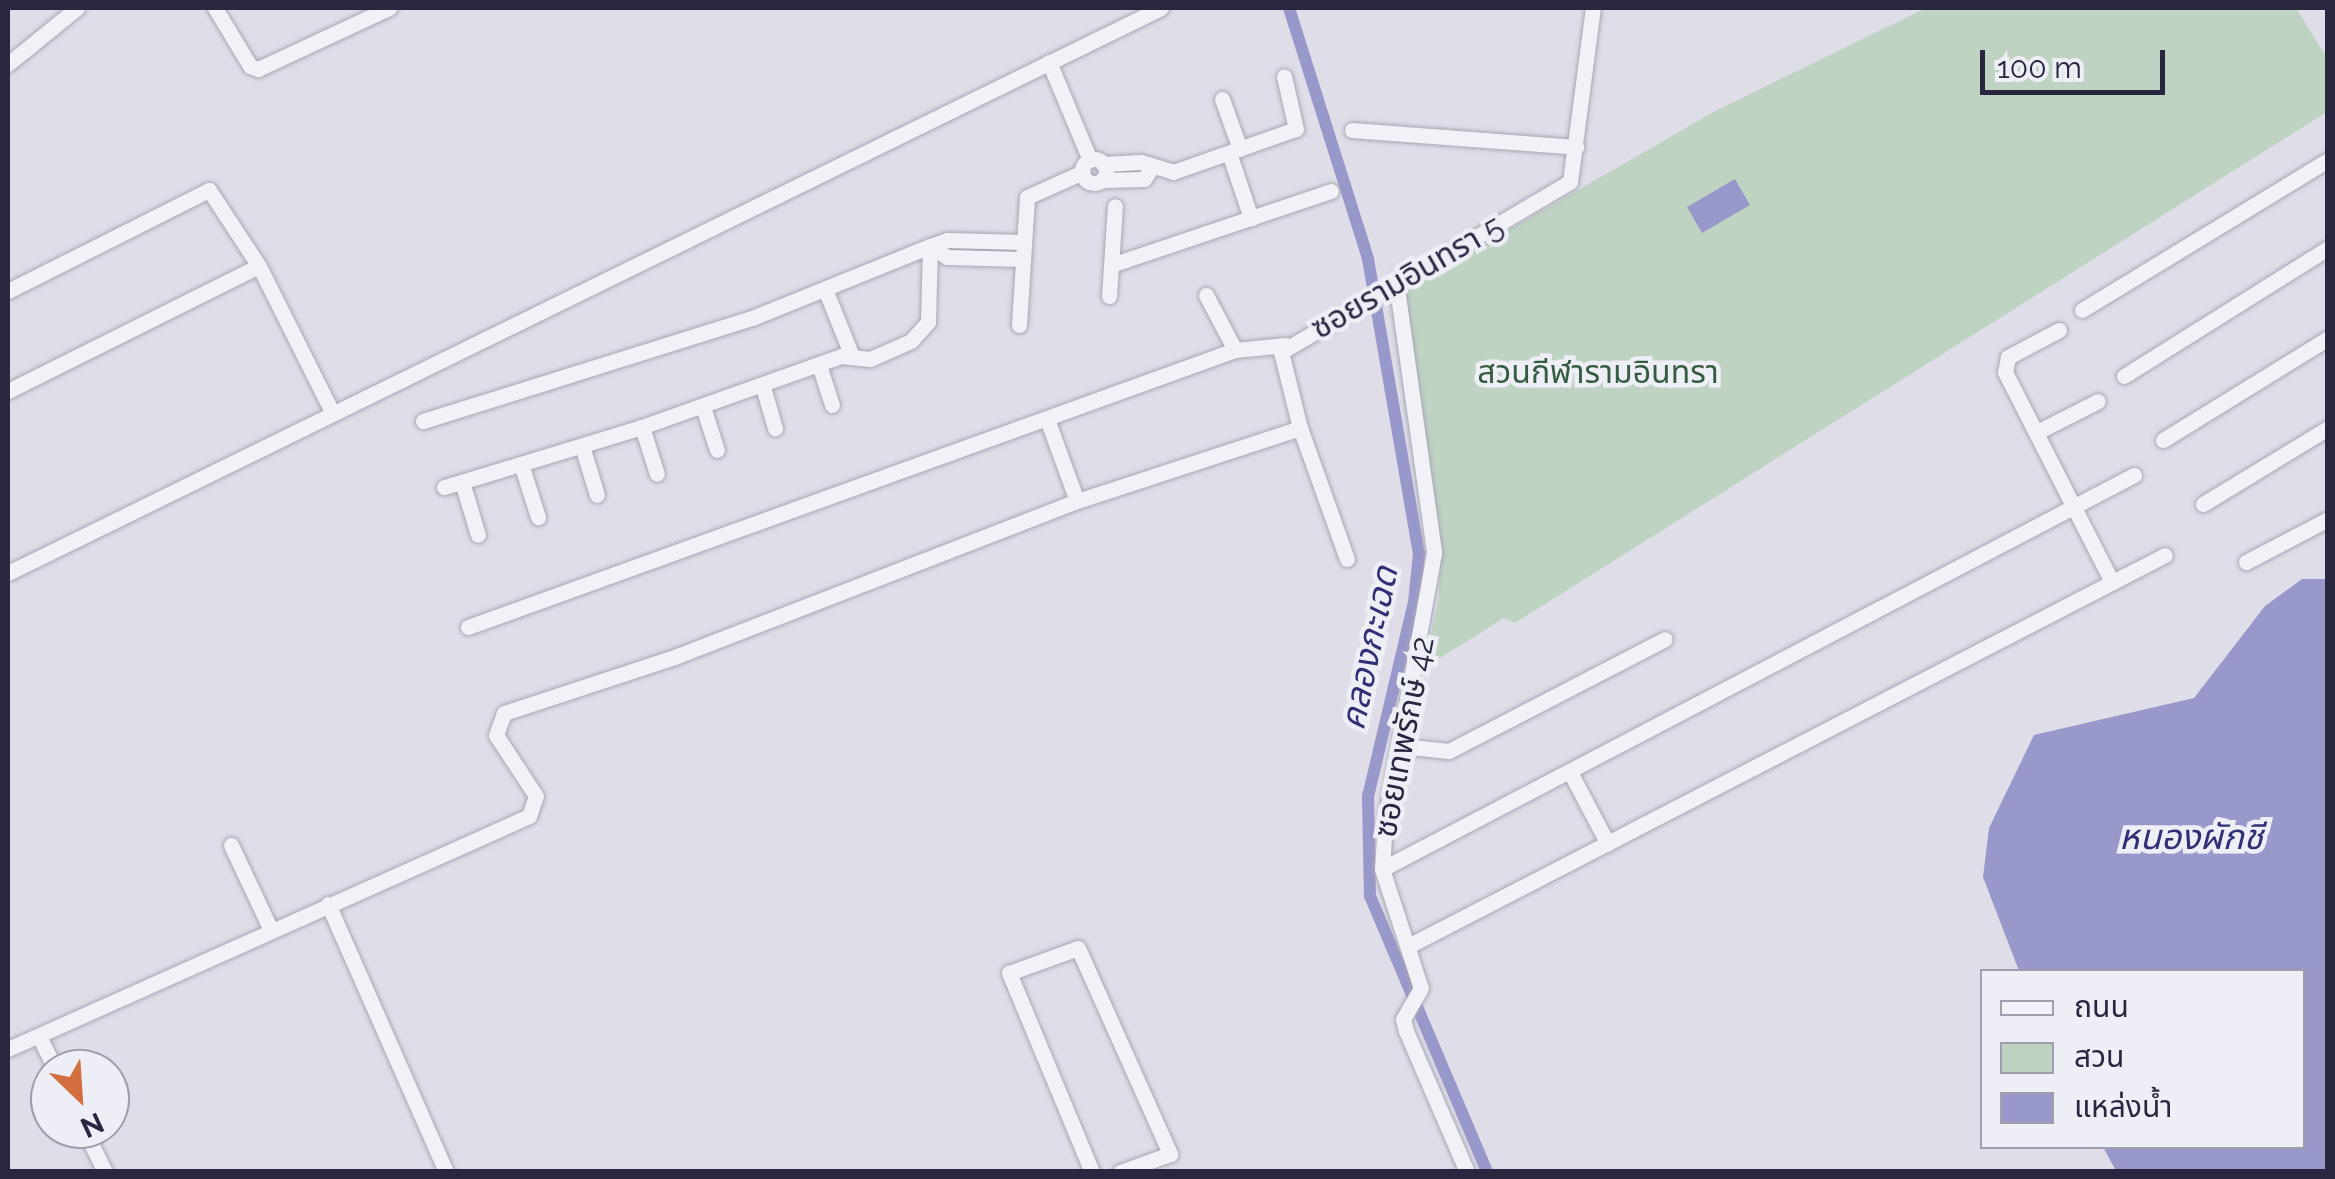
<!DOCTYPE html>
<meta charset="utf-8">
<style>
body{margin:0}
#map{position:relative;width:2335px;height:1179px;overflow:hidden;background:#dfdee8;font-family:Raleway,"Noto Sans Thai",sans-serif}
div>[style]{position:absolute}
[style*='--x']{left:calc(var(--x)*1px);top:calc(var(--y)*1px);width:calc(var(--w)*1px);rotate:calc(var(--a)*1deg)}
.green>*{inset:0;background:#bfd3c3}
.water>*{inset:0;background:#9898ca}
.canal>*{height:12px;margin:-6px;padding:0 6px;transform-origin:6px;border-radius:6px;background:#9898ca}
.roads{filter:drop-shadow(0 0 2px #a8a7b6) drop-shadow(0 0 2px #a8a7b6)}
.minor>*{height:15px;margin:-7.5px;padding:0 7.5px;transform-origin:7.5px;border-radius:7.5px;background:#f2f1f7}
.minor>.ring{margin:-7.5px;padding:0;box-sizing:content-box;background:none;border:15px solid #f2f1f7;border-radius:50%}
span{translate:-50% -50%;white-space:nowrap;text-align:center;line-height:1.15;-webkit-text-stroke:9px #eeeef6;paint-order:stroke}
.street-label{font-size:32px;color:#292740}
.park-label{font-size:32px;color:#345c3f}
.water-label{font-size:35px;color:#312f75;font-style:italic}
.frame{position:absolute;inset:0;border:10px solid #292740;pointer-events:none}
.legend{position:absolute;left:1980px;top:969px;width:325px;height:180px;box-sizing:border-box;background:#eeeef6;border:2px solid #9f9ead;margin:0;padding:12px 18px;list-style:none;font-size:30px;color:#292740}
.legend li{display:flex;align-items:center;gap:20px;height:50px}
.legend b{width:50px;border:2px solid #9f9ead}
.north{position:absolute;left:30px;top:1049px;width:100px;height:100px;box-sizing:border-box;background:#eeeef6;border:2px solid #9f9ead;border-radius:50%;rotate:155deg;font-size:28px;font-weight:700;line-height:40px;text-align:center;color:#292740}
.north::after{content:'';display:block;margin:auto;width:35px;height:45px;background:#d36e3e;clip-path:polygon(50% 0,100% 100%,50% 72%,0 100%)}
.scale{position:absolute;left:1980px;top:50px;width:185px;height:45px;box-sizing:border-box;border:5px solid #292740;border-top:0;padding-left:12px;font-size:30px;line-height:35px;white-space:nowrap;color:#292740;-webkit-text-stroke:8px #eeeef6;paint-order:stroke}
</style>
<div id="map">
<div class="green">
<div style="clip-path:polygon(1926px 8px,2296px 8px,2327px 58px,2327px 112px,1515px 623px,1504px 618px,1424px 668px,1439px 597px,1440px 553px,1401px 292px,1717px 110px)"></div>
</div>
<div class="water">
<div style="clip-path:polygon(1735px 179px,1750px 205px,1702px 233px,1687px 207px)"></div>
<div style="clip-path:polygon(2302px 579px,2328px 579px,2327px 1171px,2116px 1171px,2103px 1147px,2302px 1146px,2302px 972px,2019px 971px,1983px 877px,1989px 828px,2034px 735px,2194px 698px,2265px 606px)"></div>
</div>
<div class="canal">
<div style="--x:1289;--y:8;--w:263;--a:72.5"></div>
<div style="--x:1368;--y:259;--w:298;--a:80.2"></div>
<div style="--x:1419;--y:553;--w:49;--a:95.8"></div>
<div style="--x:1414;--y:602;--w:199;--a:103.3"></div>
<div style="--x:1368;--y:796;--w:100;--a:88.9"></div>
<div style="--x:1370;--y:896;--w:300;--a:67"></div>
</div>
<div class="roads">
<div class="minor">
<div style="--x:215;--y:8;--w:68;--a:58.9"></div>
<div style="--x:250;--y:66;--w:9;--a:21"></div>
<div style="--x:258;--y:69;--w:145;--a:-25"></div>
<div style="--x:1049;--y:62;--w:106;--a:67.3"></div>
<div style="--x:8;--y:64;--w:89;--a:-39.1"></div>
<div style="--x:1222;--y:99;--w:53;--a:70.2"></div>
<div style="--x:1352;--y:130;--w:225;--a:4.3"></div>
<div style="--x:1229;--y:153;--w:69;--a:71.3"></div>
<div class="ring" style="left:1082px;top:159px;width:9px;height:9px"></div>
<div style="--x:1103;--y:164;--w:38;--a:-3"></div>
<div style="--x:1141;--y:162;--w:34;--a:17"></div>
<div style="--x:1173;--y:172;--w:130;--a:-19.3"></div>
<div style="--x:1296;--y:129;--w:54;--a:-102.8"></div>
<div style="--x:1102;--y:180;--w:42;--a:-1.4"></div>
<div style="--x:1144;--y:179;--w:11;--a:-56"></div>
<div style="--x:930;--y:246;--w:20;--a:33"></div>
<div style="--x:947;--y:257;--w:75;--a:1.5"></div>
<div style="--x:930;--y:246;--w:18;--a:-19"></div>
<div style="--x:947;--y:240;--w:77;--a:1.5"></div>
<div style="--x:1111;--y:265;--w:232;--a:-18.6"></div>
<div style="--x:1396;--y:281;--w:275;--a:82"></div>
<div style="--x:1434;--y:553;--w:273;--a:100.3"></div>
<div style="--x:1385;--y:822;--w:47;--a:93.7"></div>
<div style="--x:1382;--y:869;--w:125;--a:71.9"></div>
<div style="--x:1421;--y:988;--w:36;--a:120"></div>
<div style="--x:1403;--y:1019;--w:12;--a:76"></div>
<div style="--x:1406;--y:1031;--w:154;--a:66.6"></div>
<div style="--x:825;--y:289;--w:72;--a:68.1"></div>
<div style="--x:8;--y:291;--w:225;--a:-26.7"></div>
<div style="--x:209;--y:190;--w:91;--a:56.7"></div>
<div style="--x:259;--y:266;--w:163;--a:63.4"></div>
<div style="--x:1206;--y:295;--w:62;--a:62.2"></div>
<div style="--x:1109;--y:296;--w:90;--a:-86.2"></div>
<div style="--x:2082;--y:310;--w:288;--a:-31.4"></div>
<div style="--x:1019;--y:325;--w:128;--a:-86.4"></div>
<div style="--x:1027;--y:197;--w:61;--a:-24.1"></div>
<div style="--x:2059;--y:330;--w:58;--a:152.1"></div>
<div style="--x:2008;--y:357;--w:15;--a:101"></div>
<div style="--x:2005;--y:372;--w:233;--a:63"></div>
<div style="--x:819;--y:365;--w:42;--a:72"></div>
<div style="--x:2124;--y:376;--w:241;--a:-32.1"></div>
<div style="--x:763;--y:387;--w:43;--a:73.7"></div>
<div style="--x:8;--y:391;--w:280;--a:-26.5"></div>
<div style="--x:703;--y:407;--w:45;--a:72"></div>
<div style="--x:1047;--y:419;--w:87;--a:69.9"></div>
<div style="--x:423;--y:421;--w:345;--a:-17.4"></div>
<div style="--x:752;--y:318;--w:192;--a:-22"></div>
<div style="--x:930;--y:246;--w:76;--a:91.5"></div>
<div style="--x:928;--y:322;--w:25;--a:132"></div>
<div style="--x:911;--y:341;--w:45;--a:156.3"></div>
<div style="--x:870;--y:359;--w:29;--a:-174"></div>
<div style="--x:841;--y:356;--w:211;--a:160.4"></div>
<div style="--x:642;--y:427;--w:207;--a:163.1"></div>
<div style="--x:642;--y:427;--w:49;--a:72.3"></div>
<div style="--x:2037;--y:432;--w:68;--a:-26.9"></div>
<div style="--x:2163;--y:440;--w:194;--a:-31.7"></div>
<div style="--x:582;--y:446;--w:51;--a:73"></div>
<div style="--x:521;--y:464;--w:56;--a:72.2"></div>
<div style="--x:462;--y:482;--w:55;--a:73.2"></div>
<div style="--x:2203;--y:504;--w:146;--a:-31.3"></div>
<div style="--x:1347;--y:559;--w:139;--a:-109.7"></div>
<div style="--x:1300;--y:428;--w:78;--a:-104"></div>
<div style="--x:1281;--y:352;--w:335;--a:-30.5"></div>
<div style="--x:1570;--y:182;--w:176;--a:-82.5"></div>
<div style="--x:2246;--y:562;--w:93;--a:-27.7"></div>
<div style="--x:8;--y:573;--w:1284;--a:-26.11"></div>
<div style="--x:468;--y:627;--w:815;--a:-19.86"></div>
<div style="--x:1235;--y:350;--w:51;--a:-5.6"></div>
<div style="--x:1401;--y:746;--w:48;--a:5.9"></div>
<div style="--x:1449;--y:751;--w:243;--a:-27.4"></div>
<div style="--x:1570;--y:772;--w:81;--a:62.2"></div>
<div style="--x:231;--y:845;--w:92;--a:64.8"></div>
<div style="--x:1382;--y:869;--w:849;--a:-27.65"></div>
<div style="--x:328;--y:904;--w:293;--a:66.2"></div>
<div style="--x:1414;--y:943;--w:845;--a:-27.32"></div>
<div style="--x:39;--y:1036;--w:37;--a:64"></div>
<div style="--x:8;--y:1049;--w:571;--a:-24.09"></div>
<div style="--x:529;--y:816;--w:21;--a:-71"></div>
<div style="--x:536;--y:796;--w:73;--a:-123.3"></div>
<div style="--x:496;--y:735;--w:23;--a:-70"></div>
<div style="--x:504;--y:713;--w:182;--a:-18.2"></div>
<div style="--x:677;--y:656;--w:429;--a:-21.2"></div>
<div style="--x:1077;--y:501;--w:235;--a:-18.1"></div>
<div style="--x:84;--y:1129;--w:48;--a:64"></div>
<div style="--x:1092;--y:1172;--w:216;--a:-112.6"></div>
<div style="--x:1009;--y:973;--w:73;--a:-19.9"></div>
<div style="--x:1078;--y:948;--w:226;--a:65.9"></div>
<div style="--x:1170;--y:1154;--w:53;--a:160.2"></div>
</div>
</div>
<div class="street-label">
<span style="left:1407px;top:277px;rotate:-30deg">ซอยรามอินทรา 5</span>
<span style="left:1404px;top:737px;rotate:-79deg">ซอยเทพรักษ์ 42</span>
</div>
<div class="park-label">
<span style="left:1598px;top:372px">สวนกีฬารามอินทรา</span>
</div>
<div class="water-label">
<span style="left:1369px;top:648px;rotate:-78deg">คลองกะเฉด</span>
<span style="left:2191px;top:837px">หนองผักชี</span>
</div>
<div class="frame"></div>
<ul class="legend">
<li><b style="height:12px;background:#f2f1f7"></b>ถนน</li>
<li><b style="height:28px;background:#bfd3c3"></b>สวน</li>
<li><b style="height:28px;background:#9898ca"></b>แหล่งน้ำ</li>
</ul>
<div class="north">N</div>
<div class="scale">100 m</div>
</div>
